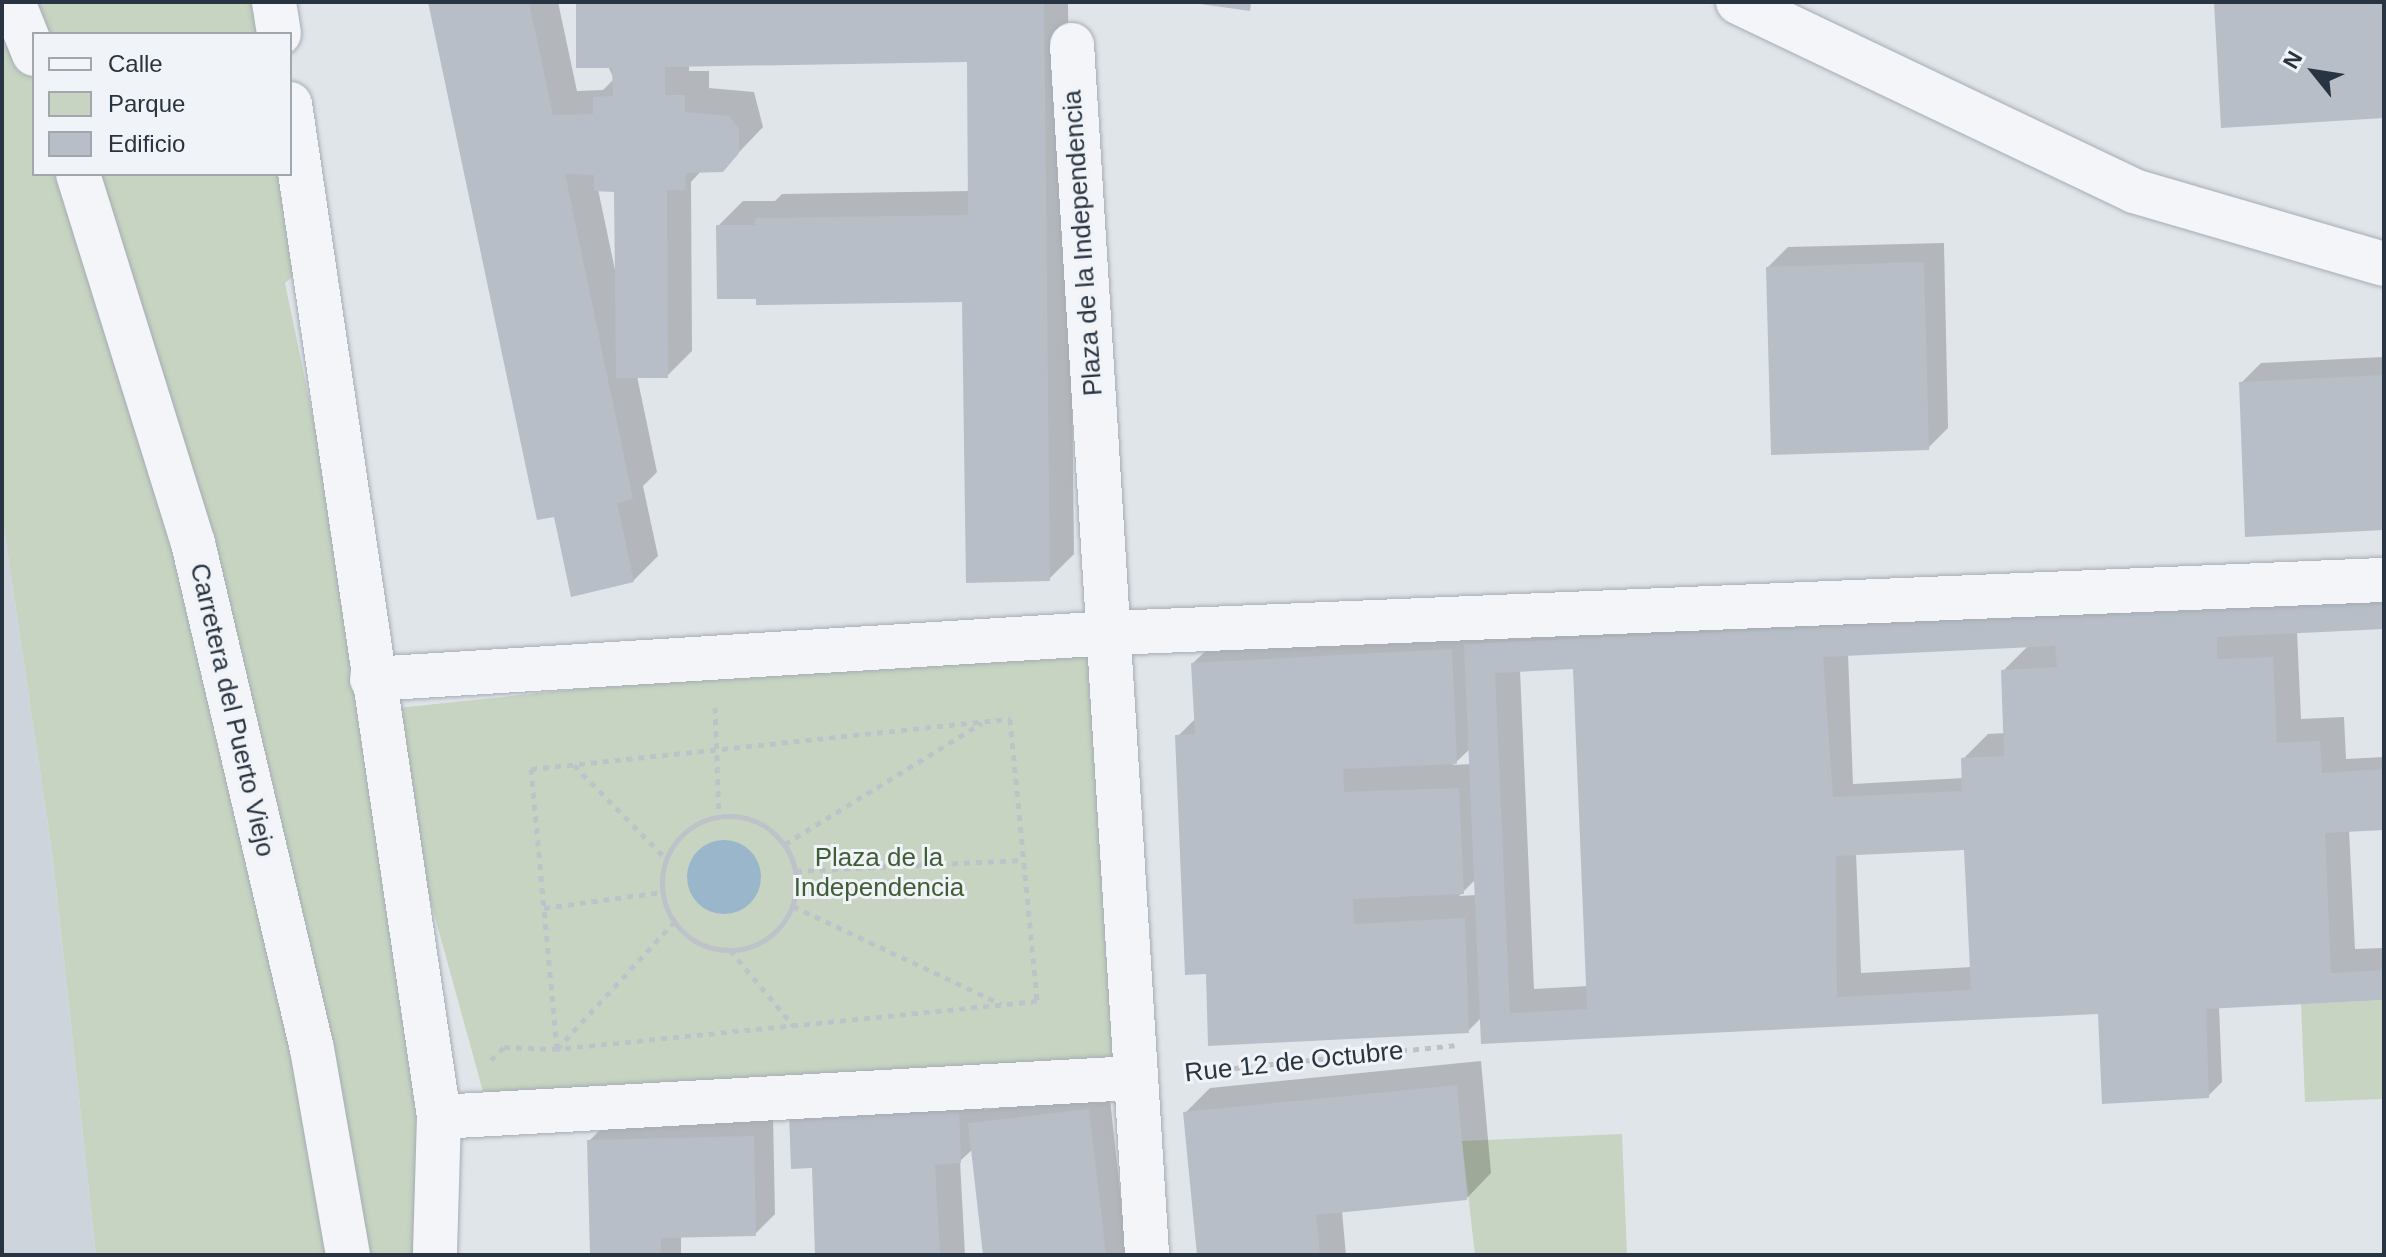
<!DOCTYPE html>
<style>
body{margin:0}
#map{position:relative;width:2386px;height:1257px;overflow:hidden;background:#e0e5ea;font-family:Arial,sans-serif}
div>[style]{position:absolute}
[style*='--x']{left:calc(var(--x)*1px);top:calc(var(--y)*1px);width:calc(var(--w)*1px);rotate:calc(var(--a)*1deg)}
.built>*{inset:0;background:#ced4dc}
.green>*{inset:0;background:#c7d4c1}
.water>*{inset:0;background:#9ab6cb}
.round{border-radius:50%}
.shadow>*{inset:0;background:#0003}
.building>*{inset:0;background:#b7bec7}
.path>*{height:5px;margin-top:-2.5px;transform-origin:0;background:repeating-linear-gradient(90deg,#bec3c9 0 6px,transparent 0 12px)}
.path>.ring{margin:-2.5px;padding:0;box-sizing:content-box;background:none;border:5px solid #bec3c9;border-radius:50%}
.roads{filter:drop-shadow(0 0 2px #a5acb4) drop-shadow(0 0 2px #a5acb4)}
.street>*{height:44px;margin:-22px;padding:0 22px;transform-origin:22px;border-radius:22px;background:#f3f5f8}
span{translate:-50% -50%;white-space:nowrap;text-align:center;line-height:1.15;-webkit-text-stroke:6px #f0f3f7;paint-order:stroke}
.street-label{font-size:26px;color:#283442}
.park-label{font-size:26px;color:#405e35}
.frame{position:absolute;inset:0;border:4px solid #283442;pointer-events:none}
.legend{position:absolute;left:32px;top:32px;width:260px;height:144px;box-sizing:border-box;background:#f0f3f7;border:2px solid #a0a7af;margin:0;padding:10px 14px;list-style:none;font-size:24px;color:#283442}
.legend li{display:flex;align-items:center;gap:16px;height:40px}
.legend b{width:40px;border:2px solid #a0a7af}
.north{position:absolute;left:2274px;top:32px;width:80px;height:80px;-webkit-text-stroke:6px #f0f3f7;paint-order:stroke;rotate:300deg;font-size:22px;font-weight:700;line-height:32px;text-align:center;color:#283442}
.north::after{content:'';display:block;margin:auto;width:28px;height:36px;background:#283442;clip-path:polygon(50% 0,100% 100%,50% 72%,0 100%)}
</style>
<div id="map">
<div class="built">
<div style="clip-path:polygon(2px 515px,53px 858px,96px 1255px,2px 1255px)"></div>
</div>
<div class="green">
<div style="clip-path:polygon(2px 2px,256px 2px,263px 34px,34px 34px,34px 174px,290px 174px,301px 270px,285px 283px,371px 697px,422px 1066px,413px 1255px,96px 1255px,53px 858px,2px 515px)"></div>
<div style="clip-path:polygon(1112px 633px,1153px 1061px,493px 1128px,378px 710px)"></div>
<div style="clip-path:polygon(2384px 1000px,2384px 1099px,2305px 1102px,2301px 1004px)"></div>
<div style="clip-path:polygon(1622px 1134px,1627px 1255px,1475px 1255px,1462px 1141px)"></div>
</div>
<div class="water">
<div class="round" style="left:687px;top:840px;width:74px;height:74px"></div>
</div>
<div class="shadow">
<div style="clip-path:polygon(evenodd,431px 2px,558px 2px,577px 91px,603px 90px,614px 79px,578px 2px,1068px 2px,1074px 554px,1049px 579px,964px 300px,758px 297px,718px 226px,743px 201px,775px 201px,782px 194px,970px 191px,969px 60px,689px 65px,689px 71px,709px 71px,709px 88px,754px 92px,763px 127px,722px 170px,702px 170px,691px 182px,692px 351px,667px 376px,637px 376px,657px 472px,643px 486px,658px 556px,633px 581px,431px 2px,598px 189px,616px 190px,617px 270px,615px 270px,598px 189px)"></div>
<div style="clip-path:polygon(1944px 243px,1948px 428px,1928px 448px,1768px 267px,1788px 247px)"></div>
<div style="clip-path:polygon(2384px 357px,2384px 528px,2241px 383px,2261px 363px)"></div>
<div style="clip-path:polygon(evenodd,2384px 577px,2384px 627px,2297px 631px,2301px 719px,2344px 717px,2346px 759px,2384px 757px,2384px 828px,2349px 830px,2355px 949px,2384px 948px,2384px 998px,2219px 1006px,2222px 1082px,2208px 1096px,2103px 1012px,1482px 1017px,1468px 1031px,1207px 971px,1178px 736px,1196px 718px,1193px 663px,1218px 639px,2384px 577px,2029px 645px,2003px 671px,2006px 733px,1988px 734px,1963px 759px,1964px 778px,1853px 784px,1848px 653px,2029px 645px,2384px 577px,1575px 667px,1588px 986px,1534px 989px,1520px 670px,1575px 667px,2384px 577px,1471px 748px,1471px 764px,1453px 765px,1471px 748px,2384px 577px,1966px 845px,1972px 967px,1861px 973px,1856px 853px,1966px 845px,2384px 577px,1476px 879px,1477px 895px,1459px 896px,1476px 879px)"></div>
<div style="clip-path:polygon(1481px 1061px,1491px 1173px,1467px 1198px,1342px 1211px,1346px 1255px,1199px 1255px,1185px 1113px,1210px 1088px)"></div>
<div style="clip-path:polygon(983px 1081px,984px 1110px,1109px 1090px,1127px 1255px,985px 1255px,973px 1149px,960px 1161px,965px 1255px,817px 1255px)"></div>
<div style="clip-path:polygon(773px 1117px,775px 1214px,755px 1234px,681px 1236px,681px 1255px,592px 1255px,589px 1141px,609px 1121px)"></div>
</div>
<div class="building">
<div style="clip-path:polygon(428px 2px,529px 2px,553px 115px,593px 114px,593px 97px,613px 96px,612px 68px,576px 68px,576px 2px,1044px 2px,1050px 581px,966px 583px,962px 302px,756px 305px,756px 299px,717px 299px,716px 225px,755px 225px,755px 218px,968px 215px,967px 62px,665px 67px,665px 95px,685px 95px,685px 112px,729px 116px,739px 129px,739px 153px,723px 172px,686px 173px,685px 190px,667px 190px,668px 378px,616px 378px,614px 192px,594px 191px,594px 175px,565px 174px,633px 499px,617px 503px,634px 582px,571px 597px,554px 517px,537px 520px)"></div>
<div style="clip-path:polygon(1186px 2px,1251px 2px,1250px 11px)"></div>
<div style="clip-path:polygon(2214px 2px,2384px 2px,2384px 118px,2221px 128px)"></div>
<div style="clip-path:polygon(1924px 262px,1929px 450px,1771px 455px,1766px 267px)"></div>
<div style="clip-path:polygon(2384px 375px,2384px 530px,2245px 537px,2239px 382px)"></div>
<div style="clip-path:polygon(evenodd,2384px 600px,2384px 629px,2217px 637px,2217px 659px,2273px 657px,2277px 743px,2320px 741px,2322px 773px,2384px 769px,2384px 830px,2325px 833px,2331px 973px,2384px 970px,2384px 1000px,2206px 1009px,2209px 1098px,2102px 1104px,2098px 1014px,1481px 1044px,1464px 644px,2384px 600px,2055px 646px,2057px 667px,2001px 670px,2004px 756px,1961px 758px,1962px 791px,1833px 797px,1823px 657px,2055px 646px,2384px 600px,1573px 669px,1587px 1009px,1510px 1013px,1495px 673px,1573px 669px,2384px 600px,1964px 850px,1971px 990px,1837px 997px,1836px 856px,1964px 850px)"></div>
<div style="clip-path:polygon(1452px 649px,1457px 764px,1343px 769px,1344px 792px,1459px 788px,1464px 894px,1353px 899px,1354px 924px,1465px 918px,1469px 1033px,1208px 1046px,1206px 974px,1185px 975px,1175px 735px,1195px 734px,1191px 663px)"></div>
<div style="clip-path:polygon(1457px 1085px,1467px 1200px,1316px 1215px,1320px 1255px,1197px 1255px,1183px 1112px)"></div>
<div style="clip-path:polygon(959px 1104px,961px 1163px,935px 1165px,940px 1255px,815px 1255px,812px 1168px,791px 1169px,789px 1113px)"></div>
<div style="clip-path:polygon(1089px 1109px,1106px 1255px,983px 1255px,968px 1123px)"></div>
<div style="clip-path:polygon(754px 1136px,756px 1236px,661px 1238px,661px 1255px,590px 1255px,587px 1140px)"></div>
</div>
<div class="path">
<div style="--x:715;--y:707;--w:109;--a:87.9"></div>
<div style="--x:1010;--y:719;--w:283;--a:84.5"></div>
<div style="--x:1037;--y:1001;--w:482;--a:174.3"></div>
<div style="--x:557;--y:1049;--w:281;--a:-95.3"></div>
<div style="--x:531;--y:769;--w:482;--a:-6"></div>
<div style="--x:574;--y:765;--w:132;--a:45.6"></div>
<div class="ring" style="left:662px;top:816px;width:129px;height:129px"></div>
<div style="--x:785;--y:844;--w:231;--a:-31.6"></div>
<div style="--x:796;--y:871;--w:227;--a:-2.8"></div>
<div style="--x:793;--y:906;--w:230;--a:25.2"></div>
<div style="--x:544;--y:908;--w:119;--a:-7.7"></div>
<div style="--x:730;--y:950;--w:98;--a:50"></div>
<div style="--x:491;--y:1060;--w:18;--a:-45"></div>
<div style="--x:504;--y:1047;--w:53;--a:2.2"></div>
<div style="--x:557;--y:1049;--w:173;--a:-47.3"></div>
<div style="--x:1186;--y:1073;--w:270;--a:-5.9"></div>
</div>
<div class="roads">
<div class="street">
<div style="--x:13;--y:2;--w:56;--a:68"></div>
<div style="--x:274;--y:2;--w:32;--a:81"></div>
<div style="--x:1738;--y:2;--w:439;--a:25.5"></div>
<div style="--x:2134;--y:191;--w:260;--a:16.3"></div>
<div style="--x:1072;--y:45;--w:1212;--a:86.45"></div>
<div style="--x:290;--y:104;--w:1024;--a:81.63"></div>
<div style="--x:439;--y:1117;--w:138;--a:91.7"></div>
<div style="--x:78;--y:174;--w:387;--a:72.7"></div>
<div style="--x:193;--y:543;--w:520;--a:76.77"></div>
<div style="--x:312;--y:1049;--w:209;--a:80.1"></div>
<div style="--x:372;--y:679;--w:741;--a:-3.56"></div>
<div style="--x:1112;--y:633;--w:1273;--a:-2.39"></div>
<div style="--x:439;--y:1117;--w:695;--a:-3.22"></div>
</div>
</div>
<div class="street-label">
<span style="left:1083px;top:243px;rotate:-94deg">Plaza de la Independencia</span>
<span style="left:232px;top:710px;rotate:77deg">Carretera del Puerto Viejo</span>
<span style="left:1294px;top:1062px;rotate:-6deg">Rue 12 de Octubre</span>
</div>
<div class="park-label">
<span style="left:879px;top:873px">Plaza de la<br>Independencia</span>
</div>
<div class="frame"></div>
<ul class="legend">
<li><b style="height:10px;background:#f3f5f8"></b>Calle</li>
<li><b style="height:22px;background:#c7d4c1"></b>Parque</li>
<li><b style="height:22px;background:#b7bec7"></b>Edificio</li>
</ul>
<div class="north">N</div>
</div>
